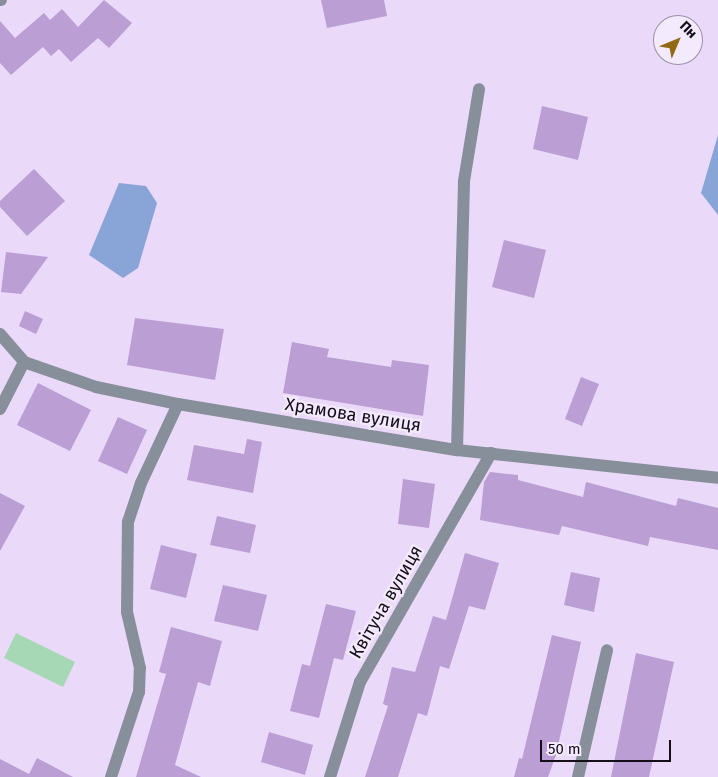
<!DOCTYPE html>
<meta charset="utf-8">
<style>
body{margin:0}
#map{position:relative;width:718px;height:777px;overflow:hidden;background:#ead9f9;font-family:"Fira Sans",sans-serif}
div>[style]{position:absolute}
[style*='--x']{left:calc(var(--x)*1px);top:calc(var(--y)*1px);width:calc(var(--w)*1px);rotate:calc(var(--a)*1deg)}
.green>*{inset:0;background:#a6d8b6}
.water>*{inset:0;background:#89a4d7}
.building>*{inset:0;background:#bb9ed3}
.minor>*{height:12px;margin:-6px;padding:0 6px;transform-origin:6px;border-radius:6px;background:#878f9b}
span{translate:-50% -50%;white-space:nowrap;text-align:center;line-height:1.15;-webkit-text-stroke:4.5px #f4eafd;paint-order:stroke}
.street-label{font-size:18px;color:#130e18}
.north{position:absolute;left:653px;top:15px;width:50px;height:50px;box-sizing:border-box;background:#f4eafd;border:1px solid #9a92a1;border-radius:50%;rotate:45deg;font-size:14px;font-weight:700;line-height:20px;text-align:center;color:#130e18}
.north::after{content:'';display:block;margin:auto;width:18px;height:22px;background:#946914;clip-path:polygon(50% 0,100% 100%,50% 72%,0 100%)}
.scale{position:absolute;left:540px;top:740px;width:131px;height:22px;box-sizing:border-box;border:2px solid #130e18;border-top:0;padding-left:6px;font-size:15px;line-height:18px;white-space:nowrap;color:#130e18;-webkit-text-stroke:4px #f4eafd;paint-order:stroke}
</style>
<div id="map">
<div class="green">
<div style="clip-path:polygon(16px 633px,75px 662px,63px 687px,4px 658px)"></div>
</div>
<div class="water">
<div style="clip-path:polygon(718px 135px,718px 215px,701px 193px)"></div>
<div style="clip-path:polygon(119px 183px,146px 186px,157px 203px,138px 268px,123px 278px,89px 255px)"></div>
</div>
<div class="building">
<div style="clip-path:polygon(104px 0,132px 23px,109px 48px,98px 38px,71px 62px,59px 49px,51px 56px,43px 47px,11px 75px,0 63px,0 21px,15px 38px,44px 13px,50px 20px,62px 9px,78px 27px)"></div>
<div style="clip-path:polygon(321px 0,384px 0,387px 16px,327px 28px)"></div>
<div style="clip-path:polygon(542px 106px,588px 117px,578px 160px,533px 149px)"></div>
<div style="clip-path:polygon(34px 169px,65px 201px,27px 236px,0 207px,0 201px)"></div>
<div style="clip-path:polygon(504px 240px,546px 250px,534px 298px,492px 287px)"></div>
<div style="clip-path:polygon(6px 252px,48px 257px,21px 294px,1px 292px)"></div>
<div style="clip-path:polygon(25px 311px,43px 319px,36px 334px,19px 326px)"></div>
<div style="clip-path:polygon(135px 318px,224px 329px,215px 380px,127px 365px)"></div>
<div style="clip-path:polygon(292px 342px,329px 349px,327px 357px,391px 367px,392px 360px,429px 365px,423px 416px,283px 393px)"></div>
<div style="clip-path:polygon(581px 377px,599px 384px,582px 426px,565px 419px)"></div>
<div style="clip-path:polygon(38px 383px,91px 410px,70px 451px,17px 425px)"></div>
<div style="clip-path:polygon(118px 417px,147px 430px,127px 474px,98px 461px)"></div>
<div style="clip-path:polygon(247px 439px,262px 442px,253px 493px,187px 480px,194px 445px,244px 454px)"></div>
<div style="clip-path:polygon(490px 472px,518px 475px,518px 480px,583px 497px,586px 482px,676px 506px,678px 498px,718px 508px,718px 550px,650px 537px,648px 546px,562px 526px,559px 535px,480px 520px,484px 482px)"></div>
<div style="clip-path:polygon(403px 479px,435px 484px,429px 528px,398px 524px)"></div>
<div style="clip-path:polygon(0 493px,25px 506px,0 551px)"></div>
<div style="clip-path:polygon(217px 516px,256px 525px,250px 553px,210px 545px)"></div>
<div style="clip-path:polygon(161px 545px,197px 554px,186px 598px,150px 589px)"></div>
<div style="clip-path:polygon(465px 553px,499px 563px,485px 610px,469px 606px,449px 669px,440px 666px,427px 716px,418px 713px,398px 777px,365px 777px,388px 706px,383px 704px,392px 667px,415px 672px,433px 616px,446px 620px)"></div>
<div style="clip-path:polygon(571px 572px,600px 578px,594px 612px,564px 605px)"></div>
<div style="clip-path:polygon(223px 585px,267px 595px,258px 631px,214px 621px)"></div>
<div style="clip-path:polygon(326px 604px,356px 611px,343px 660px,334px 658px,319px 718px,290px 711px,302px 664px,310px 666px)"></div>
<div style="clip-path:polygon(171px 627px,222px 641px,210px 686px,198px 682px,175px 765px,201px 777px,136px 777px,166px 674px,159px 672px)"></div>
<div style="clip-path:polygon(552px 635px,581px 642px,556px 755px,548px 777px,514px 777px,519px 758px,522px 759px)"></div>
<div style="clip-path:polygon(636px 653px,674px 662px,649px 777px,611px 777px)"></div>
<div style="clip-path:polygon(269px 732px,313px 745px,305px 775px,261px 762px)"></div>
<div style="clip-path:polygon(37px 758px,73px 777px,0 777px,0 759px,29px 774px)"></div>
</div>
<div class="minor">
<div style="--x:0;--y:0;--w:1;--a:0"></div>
<div style="--x:0;--y:334;--w:37;--a:49"></div>
<div style="--x:24;--y:362;--w:76;--a:19.1"></div>
<div style="--x:96;--y:387;--w:84;--a:11.7"></div>
<div style="--x:178;--y:404;--w:283;--a:9.4"></div>
<div style="--x:457;--y:450;--w:262;--a:6.1"></div>
<div style="--x:0;--y:409;--w:53;--a:-62.9"></div>
<div style="--x:457;--y:450;--w:269;--a:-88.5"></div>
<div style="--x:464;--y:181;--w:93;--a:-80.7"></div>
<div style="--x:111;--y:777;--w:89;--a:-71.8"></div>
<div style="--x:139;--y:692;--w:24;--a:-88"></div>
<div style="--x:140;--y:668;--w:57;--a:-103.1"></div>
<div style="--x:127;--y:612;--w:90;--a:-89.4"></div>
<div style="--x:128;--y:522;--w:41;--a:-71.6"></div>
<div style="--x:141;--y:483;--w:87;--a:-64.9"></div>
<div style="--x:330;--y:777;--w:100;--a:-72.5"></div>
<div style="--x:360;--y:682;--w:264;--a:-60.2"></div>
<div style="--x:578;--y:777;--w:130;--a:-77.1"></div>
</div>
<div class="street-label">
<span style="left:353px;top:415px;rotate:9deg">Храмова вулиця</span>
<span style="left:386px;top:602px;rotate:-60deg">Квітуча вулиця</span>
</div>
<div class="north">Пн</div>
<div class="scale">50 m</div>
</div>
